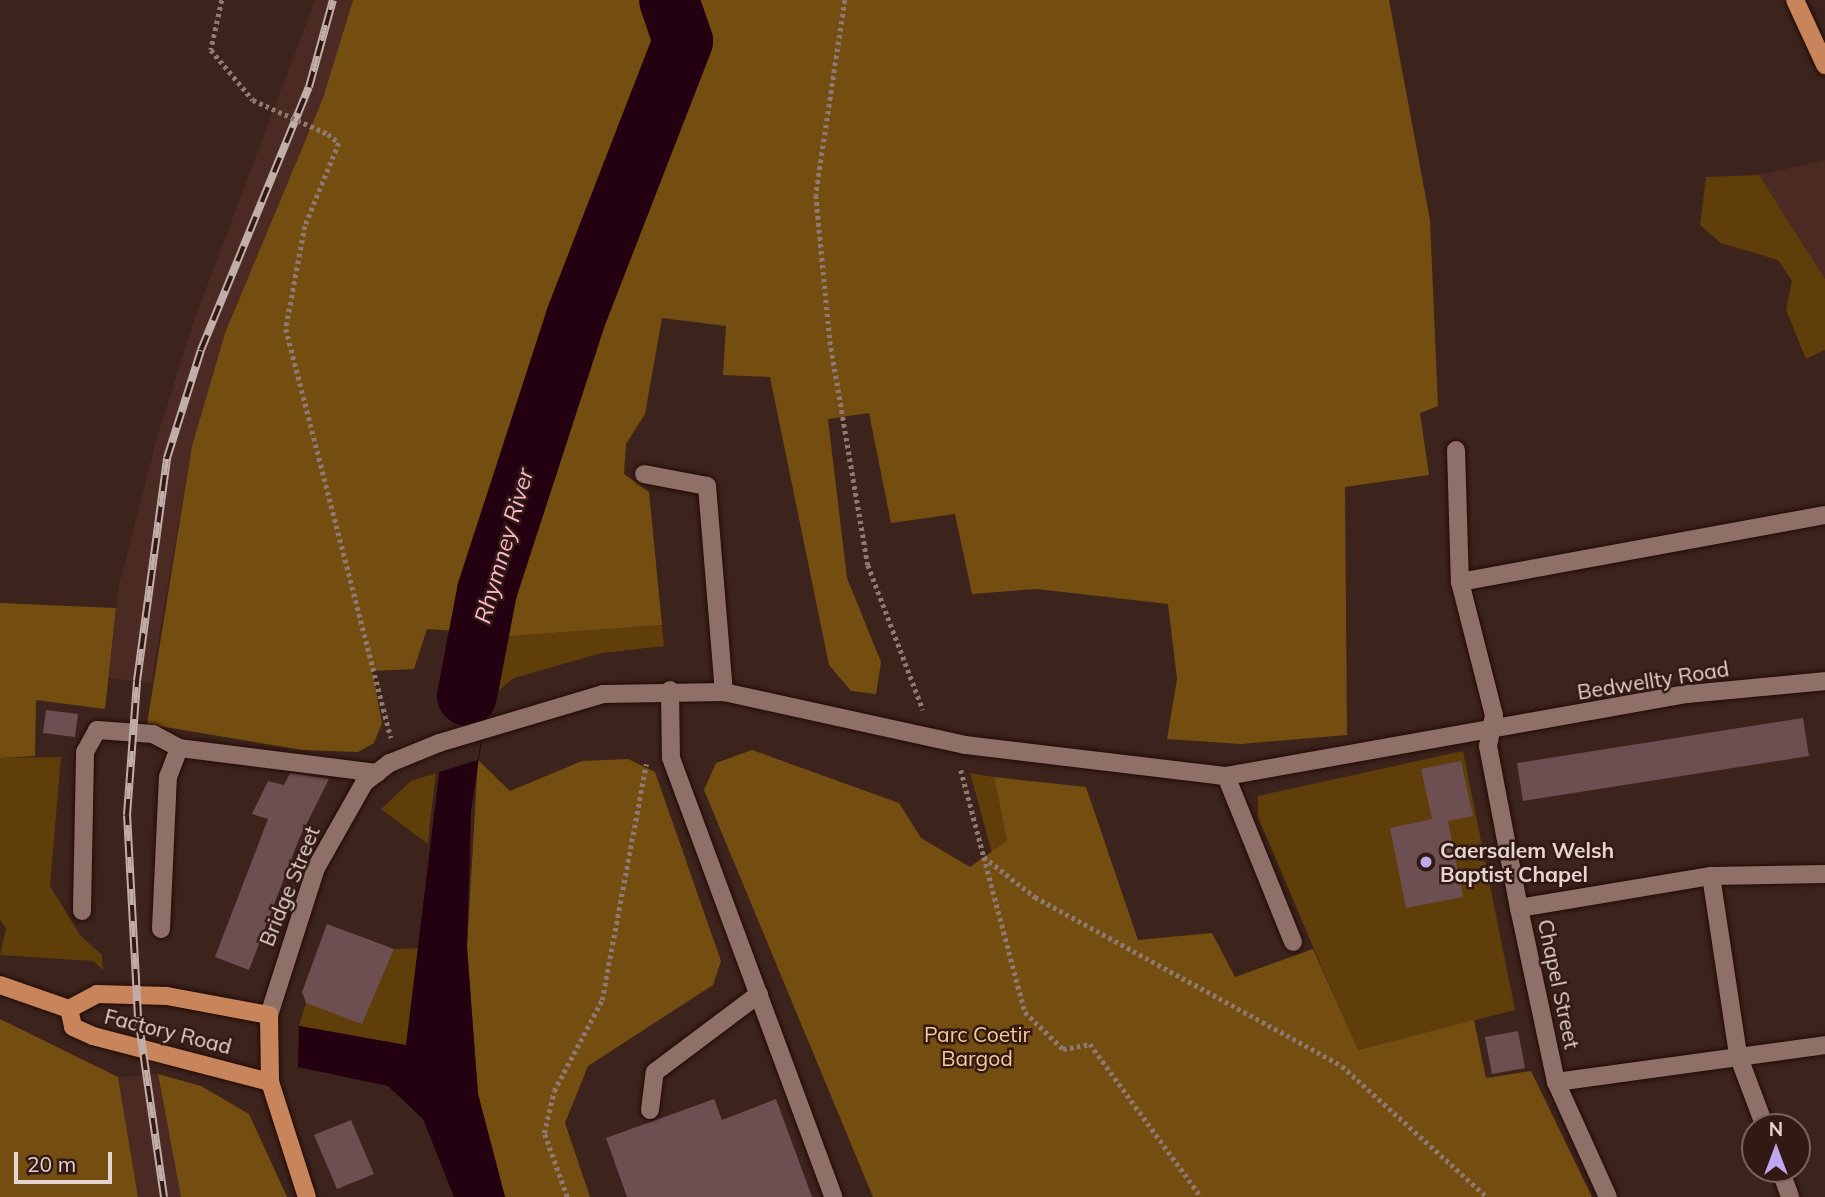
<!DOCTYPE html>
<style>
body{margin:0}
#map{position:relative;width:1825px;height:1197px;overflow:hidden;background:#3c231c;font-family:Mulish,sans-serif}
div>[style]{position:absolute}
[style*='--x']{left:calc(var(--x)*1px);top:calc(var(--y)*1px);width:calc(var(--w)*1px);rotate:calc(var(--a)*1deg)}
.built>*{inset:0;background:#4a2a23}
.green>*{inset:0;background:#5f3e0a}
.forest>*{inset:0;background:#744e11}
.water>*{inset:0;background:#230110}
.pier>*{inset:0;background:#3c231c}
.river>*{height:60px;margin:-30px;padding:0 30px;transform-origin:30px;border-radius:30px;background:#230110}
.building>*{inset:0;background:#6e4f51}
.path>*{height:4.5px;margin-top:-2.25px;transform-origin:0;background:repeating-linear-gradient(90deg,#8e7973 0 3.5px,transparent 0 7px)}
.roads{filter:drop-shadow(0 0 2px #220b06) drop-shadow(0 0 2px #220b06)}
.minor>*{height:18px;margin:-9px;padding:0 9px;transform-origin:9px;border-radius:9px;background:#8f7068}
.major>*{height:18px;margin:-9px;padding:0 9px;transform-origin:9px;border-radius:9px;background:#c8845b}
.rail>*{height:8px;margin-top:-4px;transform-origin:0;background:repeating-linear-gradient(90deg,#321913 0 16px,#c1aea9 0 32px);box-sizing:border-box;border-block:2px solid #c1aea9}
.path-bridge>*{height:4.5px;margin-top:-2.25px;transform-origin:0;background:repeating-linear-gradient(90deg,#8e7973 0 3.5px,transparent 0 7px)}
.dots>*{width:19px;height:19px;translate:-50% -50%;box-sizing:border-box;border:4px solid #321913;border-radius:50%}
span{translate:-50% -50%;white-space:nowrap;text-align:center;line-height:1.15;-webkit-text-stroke:5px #321913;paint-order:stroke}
.street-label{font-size:21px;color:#e5d4cf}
.poi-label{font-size:21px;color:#e5d4cf;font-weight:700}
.left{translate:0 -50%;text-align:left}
.park-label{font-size:21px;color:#f6cb95}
.water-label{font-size:23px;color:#fbb6ce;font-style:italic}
.north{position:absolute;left:1741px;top:1113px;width:70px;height:70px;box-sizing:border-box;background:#321913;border:2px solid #7a645e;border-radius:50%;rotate:0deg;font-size:19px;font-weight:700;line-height:28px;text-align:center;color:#e5d4cf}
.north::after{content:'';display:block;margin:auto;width:24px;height:32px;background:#c0a8f3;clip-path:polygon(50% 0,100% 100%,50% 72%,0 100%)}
.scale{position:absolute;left:14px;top:1152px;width:98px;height:32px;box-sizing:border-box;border:4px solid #e5d4cf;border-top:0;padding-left:9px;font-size:21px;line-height:24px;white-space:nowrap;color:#e5d4cf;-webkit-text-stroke:5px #321913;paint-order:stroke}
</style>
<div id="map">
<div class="built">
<div style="clip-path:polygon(315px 0,353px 0,323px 98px,225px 333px,192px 446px,151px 683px,108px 678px,119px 585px,158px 434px,193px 323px)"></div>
<div style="clip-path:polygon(1825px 160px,1825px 279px,1759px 175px)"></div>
<div style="clip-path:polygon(158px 1074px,181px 1197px,138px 1197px,118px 1077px)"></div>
</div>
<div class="green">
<div style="clip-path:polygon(1759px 175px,1825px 279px,1825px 350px,1806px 359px,1786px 310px,1792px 281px,1778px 260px,1721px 243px,1700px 225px,1706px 177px)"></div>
<div style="clip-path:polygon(662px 625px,664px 646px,602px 653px,514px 678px,487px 700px,498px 637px)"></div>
<div style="clip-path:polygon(1463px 751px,1515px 1010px,1357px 1050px,1258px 817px,1258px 796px)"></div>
<div style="clip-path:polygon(61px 757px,50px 886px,80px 935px,102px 955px,103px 970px,93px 961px,0 955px,6px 928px,0 920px,0 758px)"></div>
<div style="clip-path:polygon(436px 773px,431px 813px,428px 844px,381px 809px,411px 781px)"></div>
<div style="clip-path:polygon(970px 773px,994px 777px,1007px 841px,992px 853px)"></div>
<div style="clip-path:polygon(422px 948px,406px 1045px,299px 1026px,306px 1003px,362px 1023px,394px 949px)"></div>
</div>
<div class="forest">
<div style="clip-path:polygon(353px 0,1389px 0,1430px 220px,1438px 406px,1420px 413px,1429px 475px,1345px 487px,1347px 735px,1241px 744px,1167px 739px,1177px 679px,1168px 604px,1037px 589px,972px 594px,955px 514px,891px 523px,869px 413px,828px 419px,847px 578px,881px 662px,876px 694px,851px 691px,829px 665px,770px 377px,723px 375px,726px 326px,662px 318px,645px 414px,626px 444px,624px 474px,649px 492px,662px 625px,498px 637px,500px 618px,459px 611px,457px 631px,427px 629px,414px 669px,372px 671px,382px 723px,374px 743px,358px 752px,302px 750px,147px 724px,192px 446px,225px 333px,323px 98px)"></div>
<div style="clip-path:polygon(0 603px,116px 608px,105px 709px,36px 700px,35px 756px,0 758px)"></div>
<div style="clip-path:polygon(752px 750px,899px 803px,921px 838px,970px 867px,1007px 841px,994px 777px,1086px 787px,1138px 940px,1212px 933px,1235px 977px,1313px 949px,1358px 1050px,1474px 1020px,1486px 1078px,1531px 1071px,1592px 1197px,873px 1197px,704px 790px,716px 763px)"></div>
<div style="clip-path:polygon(628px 759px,655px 772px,721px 961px,713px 985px,588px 1066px,565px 1123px,590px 1197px,505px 1197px,478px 1094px,467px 947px,478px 760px,510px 791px,582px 761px)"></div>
<div style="clip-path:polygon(0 1019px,118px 1077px,138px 1197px,0 1197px)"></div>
<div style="clip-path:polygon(158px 1074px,201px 1086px,249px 1114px,287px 1197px,181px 1197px)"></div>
</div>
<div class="water">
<div style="clip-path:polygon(459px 611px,500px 618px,471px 811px,467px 947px,478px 1094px,505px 1197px,454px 1197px,423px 1119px,388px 1086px,298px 1067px,299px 1026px,406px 1045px)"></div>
</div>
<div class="pier">
<div style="clip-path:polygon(457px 631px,498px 637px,494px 659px,453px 653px)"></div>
<div style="clip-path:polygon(487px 700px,478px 760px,436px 773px,443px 713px)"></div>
</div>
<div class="river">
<div style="--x:467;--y:696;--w:107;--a:-79.2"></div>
<div style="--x:487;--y:591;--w:288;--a:-72"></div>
<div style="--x:576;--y:317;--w:296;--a:-68.8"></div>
<div style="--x:683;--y:41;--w:43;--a:-108.9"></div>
</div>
<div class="building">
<div style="clip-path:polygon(46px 710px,78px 714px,75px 737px,43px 733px)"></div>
<div style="clip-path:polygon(1803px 718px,1809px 756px,1523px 801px,1517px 763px)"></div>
<div style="clip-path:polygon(1461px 761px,1473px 816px,1448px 821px,1463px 897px,1406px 908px,1390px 828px,1432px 819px,1421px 769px)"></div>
<div style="clip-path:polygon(290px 773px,329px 779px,299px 839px,249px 970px,215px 957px,268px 819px,252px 814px,268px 781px,284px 785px)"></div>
<div style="clip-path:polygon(327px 924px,394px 949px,362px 1024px,306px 1003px,302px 992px)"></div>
<div style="clip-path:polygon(1518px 1031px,1525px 1068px,1492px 1074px,1485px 1037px)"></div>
<div style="clip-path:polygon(714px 1099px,722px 1120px,776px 1099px,812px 1197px,627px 1197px,606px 1138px)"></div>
<div style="clip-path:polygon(351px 1120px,374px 1174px,337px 1189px,314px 1135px)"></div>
</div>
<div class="path">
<div style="--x:222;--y:0;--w:51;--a:102.4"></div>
<div style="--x:211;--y:50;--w:65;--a:50"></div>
<div style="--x:845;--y:0;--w:197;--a:98.5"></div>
<div style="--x:816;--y:195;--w:147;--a:84.5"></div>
<div style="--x:830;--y:341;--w:227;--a:80.4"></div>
<div style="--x:868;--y:565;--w:155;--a:69.2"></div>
<div style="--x:328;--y:134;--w:14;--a:39"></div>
<div style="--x:339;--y:143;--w:90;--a:112.3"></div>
<div style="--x:305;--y:226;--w:105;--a:100.5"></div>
<div style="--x:286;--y:329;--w:422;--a:75.6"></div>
<div style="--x:961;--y:770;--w:90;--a:75.2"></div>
<div style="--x:984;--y:857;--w:65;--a:38.1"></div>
<div style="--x:1035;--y:897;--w:350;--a:28.8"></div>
<div style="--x:1342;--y:1066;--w:195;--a:42.1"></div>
<div style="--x:984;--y:857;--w:160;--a:75.2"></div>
<div style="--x:1025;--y:1012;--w:53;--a:44.2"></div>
<div style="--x:1063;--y:1049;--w:27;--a:-10"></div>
<div style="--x:1090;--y:1044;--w:189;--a:54"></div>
<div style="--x:567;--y:1197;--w:68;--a:-109.8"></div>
<div style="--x:544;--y:1133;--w:43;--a:-76.6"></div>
<div style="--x:554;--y:1091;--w:103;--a:-62.2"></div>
<div style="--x:602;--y:1000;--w:240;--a:-79.4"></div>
</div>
<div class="roads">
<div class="minor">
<div style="--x:1456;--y:450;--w:132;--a:88.3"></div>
<div style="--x:1460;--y:582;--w:137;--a:75.7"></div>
<div style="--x:1494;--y:715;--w:32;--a:101"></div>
<div style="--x:1488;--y:746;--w:165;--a:79.2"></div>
<div style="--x:1519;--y:908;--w:178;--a:78"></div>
<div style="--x:1556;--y:1082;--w:126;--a:65.7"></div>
<div style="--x:644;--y:474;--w:64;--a:10.8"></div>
<div style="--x:707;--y:486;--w:207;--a:85.3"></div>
<div style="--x:1460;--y:582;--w:371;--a:-10.4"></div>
<div style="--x:670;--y:690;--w:68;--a:89.2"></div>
<div style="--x:671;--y:758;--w:468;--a:69.7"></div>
<div style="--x:1226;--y:776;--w:179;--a:68"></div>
<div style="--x:1711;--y:876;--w:181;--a:81.4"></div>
<div style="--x:1738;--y:1055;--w:77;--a:69.4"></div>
<div style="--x:1519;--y:908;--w:195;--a:-9.5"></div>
<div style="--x:1711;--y:876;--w:114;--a:-1"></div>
<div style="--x:82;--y:911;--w:159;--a:-88.9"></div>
<div style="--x:85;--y:752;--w:25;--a:-61"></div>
<div style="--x:97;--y:730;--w:56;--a:4.1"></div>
<div style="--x:153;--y:734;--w:30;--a:28"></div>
<div style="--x:179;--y:748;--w:200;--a:7.2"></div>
<div style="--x:161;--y:929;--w:152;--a:-87.4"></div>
<div style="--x:168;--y:777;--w:31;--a:-69"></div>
<div style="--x:269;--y:1015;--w:154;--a:-72.3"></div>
<div style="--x:316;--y:868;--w:98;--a:-60.5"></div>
<div style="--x:364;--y:783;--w:33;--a:-38"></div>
<div style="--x:390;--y:763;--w:53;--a:-22.2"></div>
<div style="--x:439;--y:743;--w:171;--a:-16.6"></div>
<div style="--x:603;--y:694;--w:121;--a:-0.9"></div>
<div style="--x:724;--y:692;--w:247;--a:12.4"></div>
<div style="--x:965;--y:745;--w:263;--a:6.8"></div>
<div style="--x:1226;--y:776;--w:469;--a:-10.1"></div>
<div style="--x:1688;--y:694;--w:138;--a:-5.4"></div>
<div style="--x:1556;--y:1082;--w:272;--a:-7.8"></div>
<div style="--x:650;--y:1110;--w:38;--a:-83"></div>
<div style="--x:655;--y:1072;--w:130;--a:-36.9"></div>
<div style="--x:1780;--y:1169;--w:30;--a:70"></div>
</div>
<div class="major">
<div style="--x:1795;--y:0;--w:72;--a:65.2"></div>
<div style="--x:0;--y:985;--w:73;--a:19.2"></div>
<div style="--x:69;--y:1009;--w:32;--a:-28"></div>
<div style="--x:97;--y:994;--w:70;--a:1.6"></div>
<div style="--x:167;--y:996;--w:104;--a:10.6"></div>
<div style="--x:269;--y:1015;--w:67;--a:89.1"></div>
<div style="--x:270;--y:1082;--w:121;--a:72.2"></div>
<div style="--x:69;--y:1009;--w:18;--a:77"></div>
<div style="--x:73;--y:1027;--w:22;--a:24"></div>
<div style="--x:93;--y:1036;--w:183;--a:14.6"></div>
</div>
</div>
<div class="rail">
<div style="--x:164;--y:1197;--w:182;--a:-98.2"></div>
<div style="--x:138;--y:1017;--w:202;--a:-93.1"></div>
<div style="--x:127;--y:815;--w:134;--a:-85.7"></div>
<div style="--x:137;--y:681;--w:225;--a:-82.3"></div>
<div style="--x:167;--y:458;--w:113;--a:-72.5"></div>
<div style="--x:201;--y:350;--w:284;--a:-67.7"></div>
<div style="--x:309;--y:87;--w:90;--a:-74.6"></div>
</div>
<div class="path-bridge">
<div style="--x:253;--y:100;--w:82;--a:24.4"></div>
</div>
<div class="dots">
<div style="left:1426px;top:862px;background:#c0a8f3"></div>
</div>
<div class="street-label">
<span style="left:1653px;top:680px;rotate:-9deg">Bedwellty Road</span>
<span style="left:289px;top:886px;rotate:-68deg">Bridge Street</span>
<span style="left:1559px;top:984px;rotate:78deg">Chapel Street</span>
<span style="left:168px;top:1031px;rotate:14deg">Factory Road</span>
</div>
<div class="poi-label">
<span class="left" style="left:1440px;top:862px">Caersalem Welsh<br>Baptist Chapel</span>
</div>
<div class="park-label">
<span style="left:977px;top:1046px">Parc Coetir<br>Bargod</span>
</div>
<div class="water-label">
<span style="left:504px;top:546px;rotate:-74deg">Rhymney River</span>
</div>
<div class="north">N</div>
<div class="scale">20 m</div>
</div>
